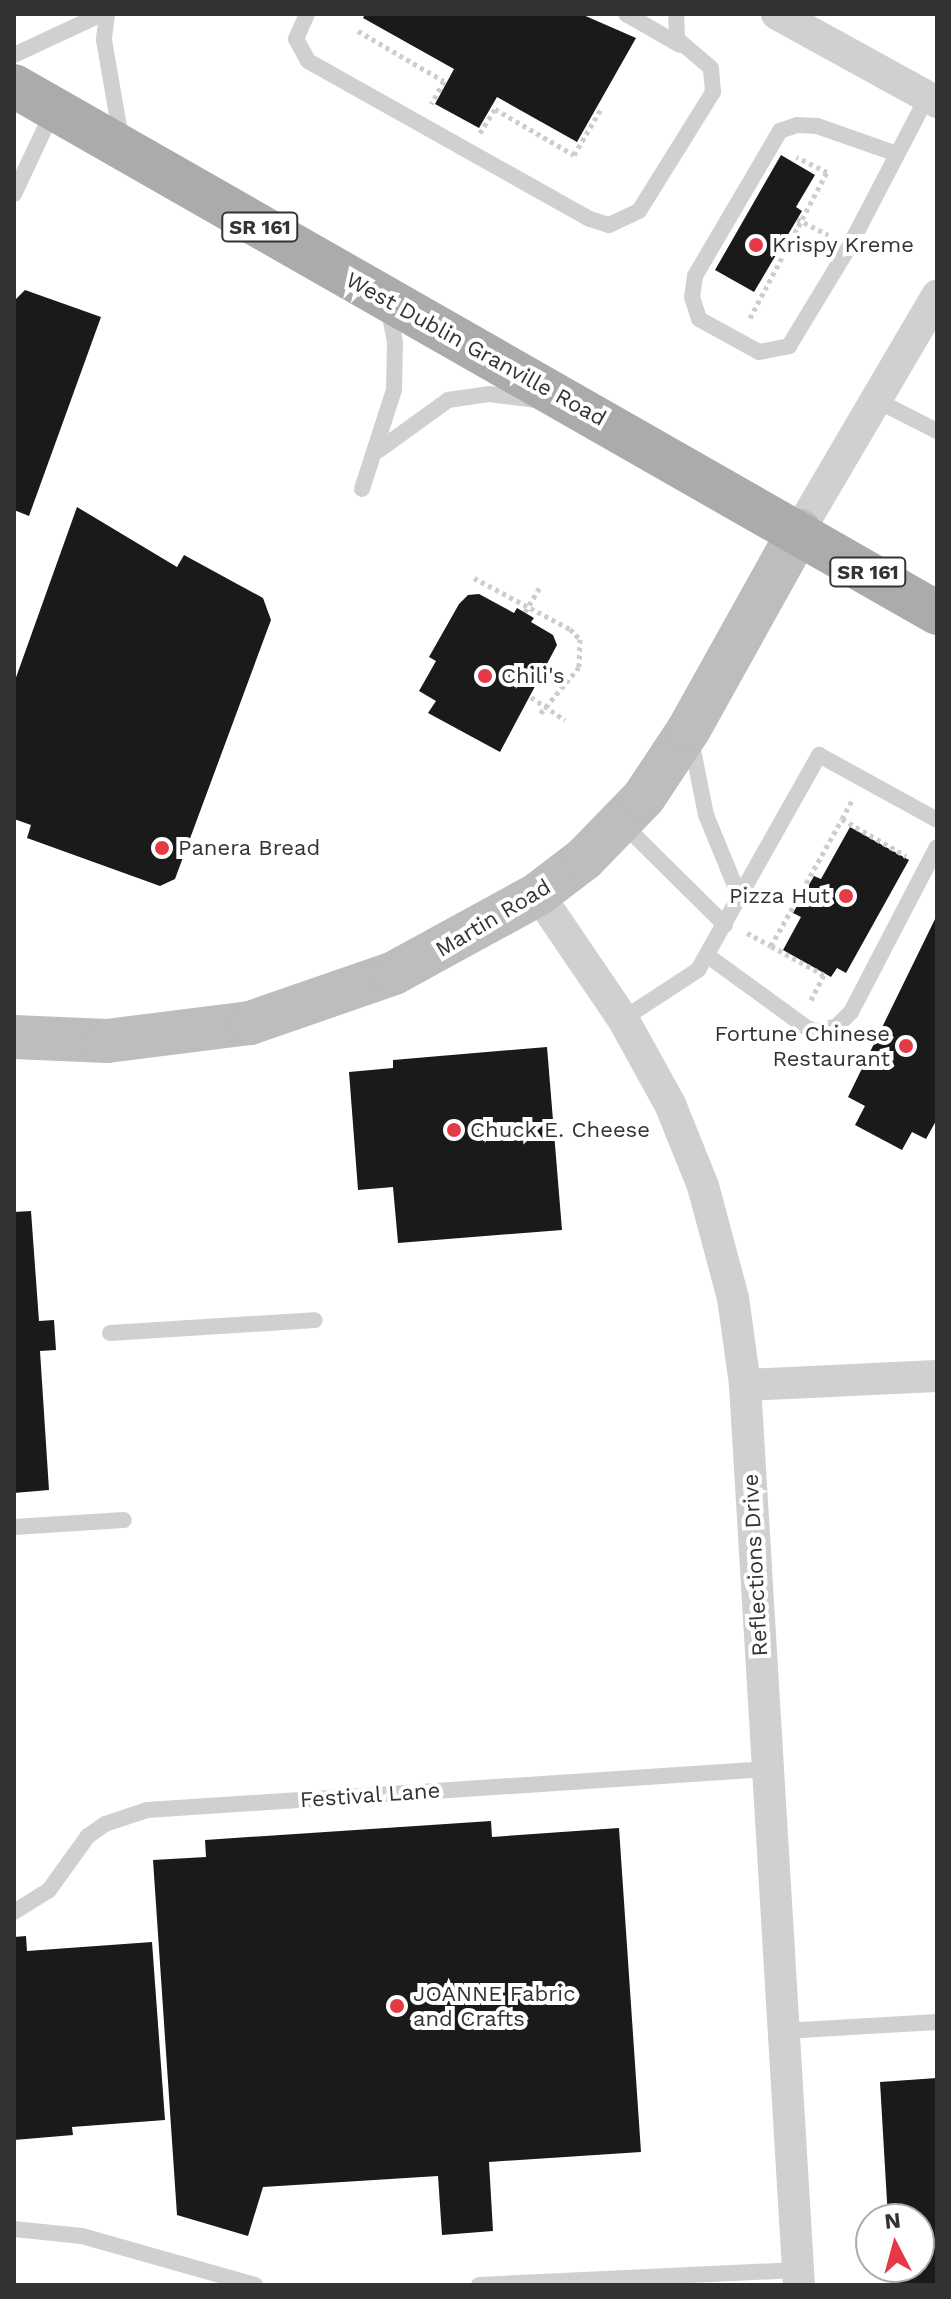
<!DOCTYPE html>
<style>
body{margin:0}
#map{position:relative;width:951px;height:2299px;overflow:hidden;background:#fff;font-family:"Work Sans",sans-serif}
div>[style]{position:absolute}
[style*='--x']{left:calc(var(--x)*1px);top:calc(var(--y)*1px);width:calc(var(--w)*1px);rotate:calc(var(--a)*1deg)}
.building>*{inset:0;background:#1a1a1a}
.path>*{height:5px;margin-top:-2.5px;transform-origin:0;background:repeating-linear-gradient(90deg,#cdcdcd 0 4px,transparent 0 8px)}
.lane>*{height:16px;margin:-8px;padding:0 8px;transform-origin:8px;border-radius:8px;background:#d0d0d0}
.street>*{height:32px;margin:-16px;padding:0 16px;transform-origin:16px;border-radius:16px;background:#d0d0d0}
.secondary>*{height:44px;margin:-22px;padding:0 22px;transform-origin:22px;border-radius:22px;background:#bdbdbd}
.primary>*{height:44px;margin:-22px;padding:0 22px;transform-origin:22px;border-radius:22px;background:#ababab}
.dots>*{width:22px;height:22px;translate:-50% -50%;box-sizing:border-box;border:4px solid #fff;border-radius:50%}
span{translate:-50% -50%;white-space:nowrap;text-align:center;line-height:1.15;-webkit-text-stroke:8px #fff;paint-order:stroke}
.shield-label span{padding:2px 6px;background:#fff;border:2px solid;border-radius:6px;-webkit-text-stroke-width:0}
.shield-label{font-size:20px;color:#333;font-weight:700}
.poi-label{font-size:22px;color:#333}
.left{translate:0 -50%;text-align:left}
.right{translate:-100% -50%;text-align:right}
.street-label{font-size:22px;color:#333}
.frame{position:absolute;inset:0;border:16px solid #333;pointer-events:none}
.north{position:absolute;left:855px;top:2203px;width:80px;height:80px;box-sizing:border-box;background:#fff;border:2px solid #adadad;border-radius:50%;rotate:354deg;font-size:22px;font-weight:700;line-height:32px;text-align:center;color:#333}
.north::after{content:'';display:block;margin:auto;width:28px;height:36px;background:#e63946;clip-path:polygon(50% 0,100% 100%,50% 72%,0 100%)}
</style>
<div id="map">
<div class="building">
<div style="clip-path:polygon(365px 14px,581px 14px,636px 38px,577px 142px,497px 97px,479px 128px,435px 104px,454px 69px,363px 18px)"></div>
<div style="clip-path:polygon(781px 155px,815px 175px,796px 207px,802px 211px,754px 292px,715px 270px)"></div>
<div style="clip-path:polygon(25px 290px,101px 317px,29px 516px,14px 510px,14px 301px)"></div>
<div style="clip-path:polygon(77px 507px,177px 567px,184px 555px,263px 598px,271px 620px,175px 879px,160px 886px,27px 838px,31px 825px,14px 819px,14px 683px)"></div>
<div style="clip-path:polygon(479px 594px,514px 613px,517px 608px,534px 618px,531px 622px,553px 635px,557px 645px,500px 752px,428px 713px,436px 701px,419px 691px,436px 661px,429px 657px,459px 604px,468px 595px)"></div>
<div style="clip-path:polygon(850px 827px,909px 860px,846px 973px,837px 968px,831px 977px,783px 950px,801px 917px,793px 913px,814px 876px,821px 879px)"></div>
<div style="clip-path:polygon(937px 915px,937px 1119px,926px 1139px,912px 1132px,902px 1150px,855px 1125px,865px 1106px,848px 1097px)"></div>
<div style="clip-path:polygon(547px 1047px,562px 1230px,398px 1243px,393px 1187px,358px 1190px,349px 1072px,393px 1068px,393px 1060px)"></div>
<div style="clip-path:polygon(31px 1211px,39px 1321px,54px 1320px,56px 1350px,40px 1351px,49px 1490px,14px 1493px,14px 1212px)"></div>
<div style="clip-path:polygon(491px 1821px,492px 1837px,619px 1828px,641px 2152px,489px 2162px,493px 2231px,442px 2235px,438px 2176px,263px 2187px,248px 2236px,177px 2215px,153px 1860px,206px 1857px,205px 1840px)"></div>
<div style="clip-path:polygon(26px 1936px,27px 1951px,152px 1942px,165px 2120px,72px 2127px,73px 2135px,14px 2140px,14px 1937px)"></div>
<div style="clip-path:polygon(937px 2078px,937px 2285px,892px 2285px,891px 2267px,919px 2267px,919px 2219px,888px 2219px,880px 2082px)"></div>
</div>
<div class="path">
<div style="--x:358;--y:31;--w:99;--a:30.2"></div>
<div style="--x:444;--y:81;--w:26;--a:119"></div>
<div style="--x:480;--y:133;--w:28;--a:-58"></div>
<div style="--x:495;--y:109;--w:91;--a:30.2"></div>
<div style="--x:574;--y:155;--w:53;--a:-59.6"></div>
<div style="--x:797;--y:219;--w:35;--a:27"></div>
<div style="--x:750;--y:318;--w:165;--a:-62.2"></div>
<div style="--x:827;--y:172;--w:34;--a:-154"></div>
<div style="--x:474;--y:578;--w:109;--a:28"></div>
<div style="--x:570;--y:629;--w:14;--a:45"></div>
<div style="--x:580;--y:639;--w:28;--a:92"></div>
<div style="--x:579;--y:667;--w:61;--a:129.7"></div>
<div style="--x:525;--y:612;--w:29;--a:-59"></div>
<div style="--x:531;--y:697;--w:41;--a:34.1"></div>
<div style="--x:842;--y:819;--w:24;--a:-62"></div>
<div style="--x:747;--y:933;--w:27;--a:28"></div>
<div style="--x:811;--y:1000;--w:28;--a:-63"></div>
<div style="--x:824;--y:975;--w:60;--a:-151.3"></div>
<div style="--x:771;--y:946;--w:145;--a:-60.8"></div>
<div style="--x:842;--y:819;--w:74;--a:30"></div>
</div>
<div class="lane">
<div style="--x:107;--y:14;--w:26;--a:97"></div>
<div style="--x:104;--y:40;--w:99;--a:80.2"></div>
<div style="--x:307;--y:14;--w:27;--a:114"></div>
<div style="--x:296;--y:39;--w:25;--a:61"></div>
<div style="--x:308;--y:61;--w:323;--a:29.3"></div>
<div style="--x:590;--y:219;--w:20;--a:18"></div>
<div style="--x:609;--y:225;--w:33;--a:-25"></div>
<div style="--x:639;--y:211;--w:140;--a:-58.1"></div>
<div style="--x:713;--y:92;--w:24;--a:-95"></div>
<div style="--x:711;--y:68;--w:45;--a:-139.5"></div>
<div style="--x:677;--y:39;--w:25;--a:-92"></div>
<div style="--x:626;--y:14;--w:62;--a:29.9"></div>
<div style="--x:14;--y:55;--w:97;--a:-25"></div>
<div style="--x:897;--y:154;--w:85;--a:-160.7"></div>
<div style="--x:817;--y:126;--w:20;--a:-177"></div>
<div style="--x:797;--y:125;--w:18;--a:161"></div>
<div style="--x:780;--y:131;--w:168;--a:120.4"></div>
<div style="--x:695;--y:276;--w:21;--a:98"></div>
<div style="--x:692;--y:297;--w:23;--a:72"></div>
<div style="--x:699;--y:319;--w:68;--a:28.8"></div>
<div style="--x:759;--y:352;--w:31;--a:-11"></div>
<div style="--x:789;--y:346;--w:116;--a:-58.8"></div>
<div style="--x:849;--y:247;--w:169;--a:-62.5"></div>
<div style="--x:14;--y:194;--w:94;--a:-64.8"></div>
<div style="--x:876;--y:400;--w:68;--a:26.9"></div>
<div style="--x:379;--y:450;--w:85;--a:-35.9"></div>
<div style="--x:448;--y:400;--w:41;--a:-8.3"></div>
<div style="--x:489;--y:394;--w:46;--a:7.4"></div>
<div style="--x:362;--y:489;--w:104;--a:-72.1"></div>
<div style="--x:394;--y:390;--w:48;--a:-88.8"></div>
<div style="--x:395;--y:342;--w:37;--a:-101"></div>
<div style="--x:691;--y:740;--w:76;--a:78.7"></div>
<div style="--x:706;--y:815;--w:90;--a:67.7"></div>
<div style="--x:622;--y:823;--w:145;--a:44.7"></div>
<div style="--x:708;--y:956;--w:122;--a:36"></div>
<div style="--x:807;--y:1028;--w:11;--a:22"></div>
<div style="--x:817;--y:1032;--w:21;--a:-17"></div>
<div style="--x:837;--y:1026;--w:20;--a:-45"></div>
<div style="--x:851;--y:1012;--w:186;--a:-62.5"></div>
<div style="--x:623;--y:1019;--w:90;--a:-33.2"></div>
<div style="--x:698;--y:970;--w:247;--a:-60.6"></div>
<div style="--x:819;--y:755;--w:135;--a:28.8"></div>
<div style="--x:110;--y:1333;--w:205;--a:-3.6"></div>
<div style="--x:14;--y:1527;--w:110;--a:-3.6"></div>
<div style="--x:14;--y:1912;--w:41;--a:-32.2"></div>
<div style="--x:49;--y:1890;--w:67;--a:-54.2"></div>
<div style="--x:88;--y:1836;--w:21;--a:-35"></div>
<div style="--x:105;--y:1824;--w:44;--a:-18.4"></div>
<div style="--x:147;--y:1810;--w:621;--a:-3.78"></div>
<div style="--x:784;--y:2031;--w:153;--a:-3.4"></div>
<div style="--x:14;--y:2229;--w:68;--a:5.9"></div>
<div style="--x:82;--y:2236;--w:180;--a:15.8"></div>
<div style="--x:479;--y:2285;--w:319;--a:-2.7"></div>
</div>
<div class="street">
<div style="--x:777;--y:14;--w:183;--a:28.8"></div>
<div style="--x:799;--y:531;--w:273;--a:-59.6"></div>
<div style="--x:538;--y:894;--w:151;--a:55.8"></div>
<div style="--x:623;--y:1019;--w:97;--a:61.1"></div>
<div style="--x:670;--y:1104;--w:88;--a:68.1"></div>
<div style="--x:703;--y:1186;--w:116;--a:75"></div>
<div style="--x:733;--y:1298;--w:88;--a:82.1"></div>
<div style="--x:745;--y:1385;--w:902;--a:86.57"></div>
<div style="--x:745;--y:1385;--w:192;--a:-2.7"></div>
</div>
<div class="secondary">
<div style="--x:14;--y:1037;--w:93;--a:2.5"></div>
<div style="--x:107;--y:1041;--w:144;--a:-7.2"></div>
<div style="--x:250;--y:1023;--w:152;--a:-19.1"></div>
<div style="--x:394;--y:973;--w:164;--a:-28.7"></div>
<div style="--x:538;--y:894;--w:58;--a:-37.3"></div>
<div style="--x:584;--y:859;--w:86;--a:-45.9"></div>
<div style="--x:644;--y:797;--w:82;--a:-56.5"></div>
<div style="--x:689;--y:729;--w:227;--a:-60.9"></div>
</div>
<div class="primary">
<div style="--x:14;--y:86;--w:1063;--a:29.72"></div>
</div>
<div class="dots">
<div style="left:756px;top:245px;background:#e63946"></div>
<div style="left:485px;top:676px;background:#e63946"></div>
<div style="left:162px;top:848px;background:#e63946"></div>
<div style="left:846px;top:896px;background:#e63946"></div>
<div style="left:906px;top:1046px;background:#e63946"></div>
<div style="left:454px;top:1130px;background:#e63946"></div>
<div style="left:397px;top:2006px;background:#e63946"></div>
</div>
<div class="shield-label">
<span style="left:260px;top:227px">SR 161</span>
<span style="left:868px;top:572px">SR 161</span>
</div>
<div class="poi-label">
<span class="left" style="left:772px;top:245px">Krispy Kreme</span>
<span class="left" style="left:501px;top:676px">Chili's</span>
<span class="left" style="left:178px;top:848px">Panera Bread</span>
<span class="right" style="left:830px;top:896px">Pizza Hut</span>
<span class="right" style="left:890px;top:1046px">Fortune Chinese<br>Restaurant</span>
<span class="left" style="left:470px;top:1130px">Chuck E. Cheese</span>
<span class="left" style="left:413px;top:2006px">JOANNE Fabric<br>and Crafts</span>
</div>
<div class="street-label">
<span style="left:476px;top:349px;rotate:29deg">West Dublin Granville Road</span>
<span style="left:493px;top:918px;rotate:-31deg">Martin Road</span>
<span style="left:755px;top:1565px;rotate:-93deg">Reflections Drive</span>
<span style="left:370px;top:1795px;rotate:-4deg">Festival Lane</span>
</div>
<div class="frame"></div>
<div class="north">N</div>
</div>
